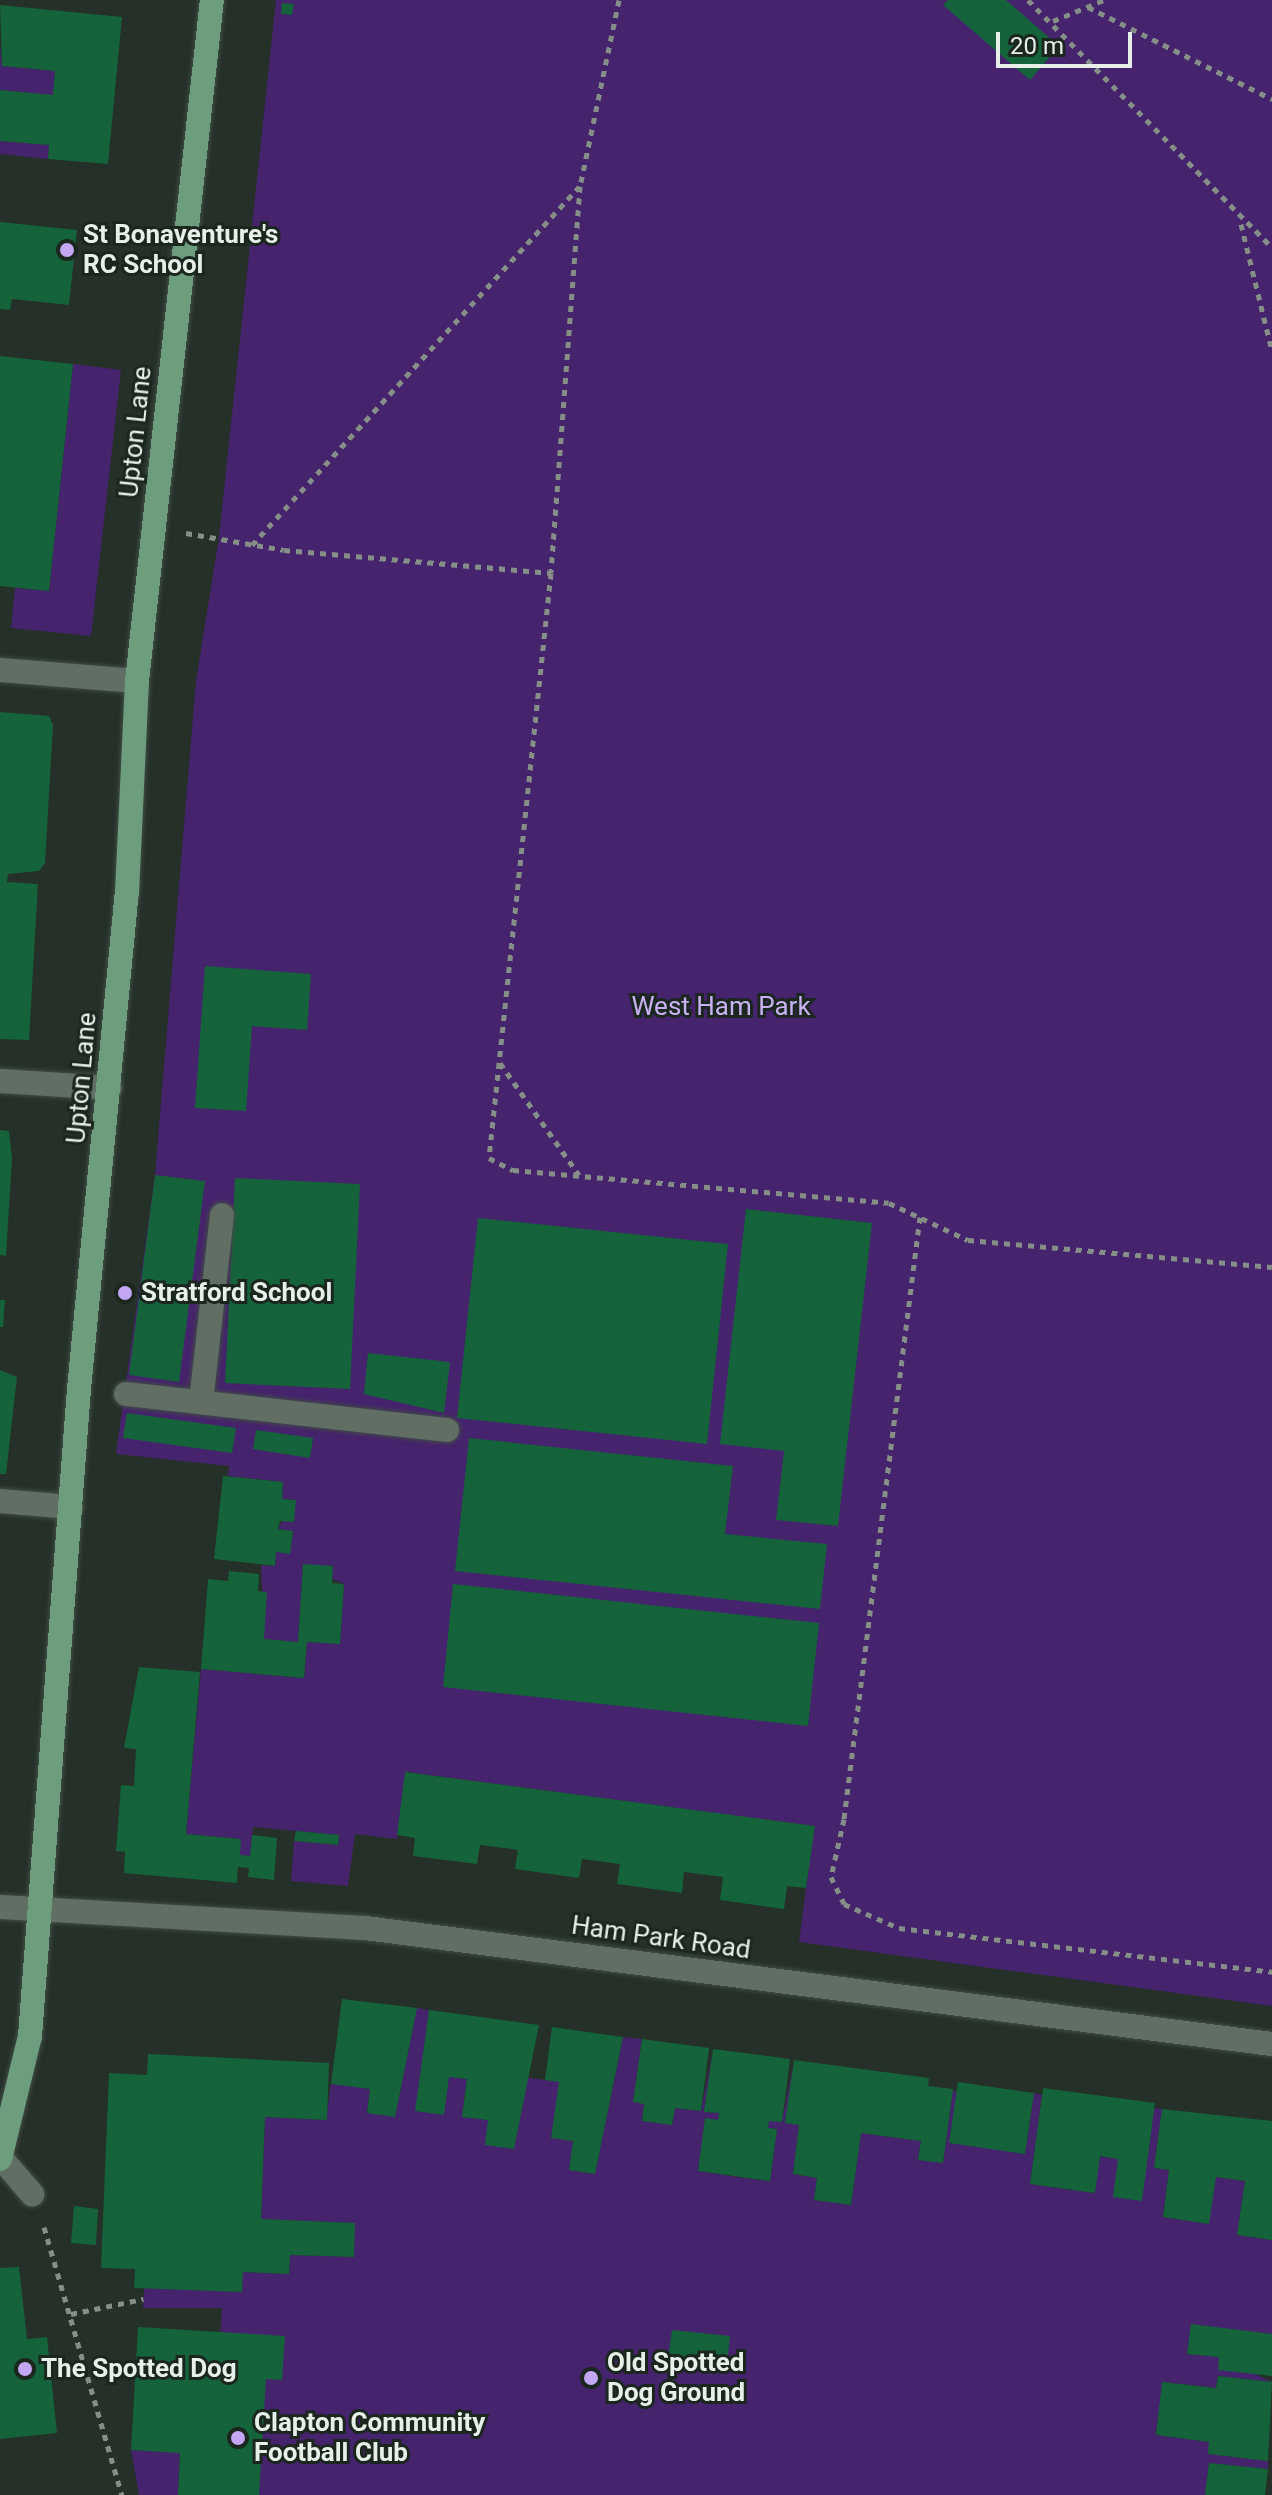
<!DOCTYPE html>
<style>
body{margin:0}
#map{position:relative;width:1272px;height:2495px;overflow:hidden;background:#243028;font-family:Roboto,sans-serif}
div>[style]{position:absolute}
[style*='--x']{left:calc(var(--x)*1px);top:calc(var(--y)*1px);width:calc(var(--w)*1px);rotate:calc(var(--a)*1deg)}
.green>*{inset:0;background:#45236d}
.building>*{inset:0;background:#15633b}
.path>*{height:5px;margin-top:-2.5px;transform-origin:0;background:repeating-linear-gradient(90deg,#858f88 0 6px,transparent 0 12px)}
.roads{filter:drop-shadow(0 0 2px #414c45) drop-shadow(0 0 2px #414c45)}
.lane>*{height:24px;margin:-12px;padding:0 12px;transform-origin:12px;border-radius:12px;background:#606e64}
.street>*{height:24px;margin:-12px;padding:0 12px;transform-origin:12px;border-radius:12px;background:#606e64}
.primary>*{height:24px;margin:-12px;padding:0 12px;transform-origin:12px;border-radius:12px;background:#6c9e7e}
.dots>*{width:22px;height:22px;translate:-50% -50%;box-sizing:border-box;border:4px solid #1a261e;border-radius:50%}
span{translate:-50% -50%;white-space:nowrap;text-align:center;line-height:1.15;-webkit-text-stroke:6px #1a261e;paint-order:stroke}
.poi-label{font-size:26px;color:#e7efe9;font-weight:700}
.left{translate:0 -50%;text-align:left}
.street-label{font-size:26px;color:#e7efe9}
.park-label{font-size:26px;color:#c8b1f1}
.scale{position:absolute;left:996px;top:32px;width:136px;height:36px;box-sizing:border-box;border:4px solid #e7efe9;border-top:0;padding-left:10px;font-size:24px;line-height:28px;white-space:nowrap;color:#e7efe9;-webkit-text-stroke:6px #1a261e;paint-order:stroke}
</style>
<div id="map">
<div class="green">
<div style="clip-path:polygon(276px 0,1272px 0,1272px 2006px,799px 1942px,814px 1826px,406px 1772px,397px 1839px,355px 1834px,348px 1886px,291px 1881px,294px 1841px,338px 1845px,339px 1835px,253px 1827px,250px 1856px,240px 1855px,240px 1839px,186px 1834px,201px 1669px,304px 1678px,307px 1642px,340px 1644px,344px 1584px,303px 1564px,298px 1642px,264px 1639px,261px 1565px,275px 1566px,276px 1552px,290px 1553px,293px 1531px,278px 1529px,295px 1500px,282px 1499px,283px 1482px,228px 1476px,229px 1466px,116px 1454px,155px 1175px,196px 681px,219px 537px)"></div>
<div style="clip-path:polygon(0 44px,2px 66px,55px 71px,53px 95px,0 90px)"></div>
<div style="clip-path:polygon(0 141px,49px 145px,48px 159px,0 154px)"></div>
<div style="clip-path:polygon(73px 364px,121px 370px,91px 636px,11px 628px,15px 588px,49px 591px)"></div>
<div style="clip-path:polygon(417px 2008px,429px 2010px,416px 2111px,449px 2077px,467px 2079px,462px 2117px,488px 2120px,523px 2077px,559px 2082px,573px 2141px,570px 2170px,595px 2174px,623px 2037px,642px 2039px,633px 2101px,644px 2104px,642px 2121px,672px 2125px,675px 2108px,701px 2111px,713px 2049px,704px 2112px,719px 2113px,718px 2120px,705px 2119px,698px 2171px,737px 2177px,770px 2181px,777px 2129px,768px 2128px,769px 2121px,782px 2121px,794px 2060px,785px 2122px,799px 2125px,793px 2174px,817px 2178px,814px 2200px,851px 2205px,861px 2133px,921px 2141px,918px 2160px,943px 2163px,953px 2090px,1025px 2154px,1034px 2093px,1042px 2095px,1030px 2184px,1094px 2193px,1100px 2156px,1118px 2159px,1154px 2108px,1162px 2109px,1154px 2168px,1169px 2170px,1163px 2217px,1208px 2224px,1216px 2177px,1245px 2181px,1237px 2235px,1272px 2240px,1272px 2334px,1191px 2325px,1188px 2354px,1219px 2357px,1272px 2382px,1218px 2376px,1216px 2388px,1163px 2382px,1156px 2435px,1209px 2442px,1209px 2454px,1268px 2461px,1268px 2469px,1209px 2463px,1205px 2495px,209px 2495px,222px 2308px,143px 2308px,144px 2288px,241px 2292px,243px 2272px,289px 2274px,290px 2255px,353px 2257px,355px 2223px,261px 2219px,265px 2117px,326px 2120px,334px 2062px,370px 2089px,367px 2113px,395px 2116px)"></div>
<div style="clip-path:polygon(131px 2450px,180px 2453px,178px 2495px,139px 2495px)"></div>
</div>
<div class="building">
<div style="clip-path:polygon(948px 0,1006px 0,1059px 46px,1030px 80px,943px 5px)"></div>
<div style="clip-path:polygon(282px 3px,294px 4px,292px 15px,281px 14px)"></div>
<div style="clip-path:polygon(0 5px,122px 17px,108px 164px,48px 159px,49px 145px,0 141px,0 90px,53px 95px,55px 71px,2px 66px)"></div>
<div style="clip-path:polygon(0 222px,77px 230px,69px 305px,12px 299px,10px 310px,0 309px)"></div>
<div style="clip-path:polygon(0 356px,73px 364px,49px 591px,0 586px)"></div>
<div style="clip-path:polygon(0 712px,49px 716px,53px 725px,45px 863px,39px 871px,8px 874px,7px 882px,38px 884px,29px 1040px,0 1039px)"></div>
<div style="clip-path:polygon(205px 966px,311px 974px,307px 1030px,252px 1026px,246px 1111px,195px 1108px)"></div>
<div style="clip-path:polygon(0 1130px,9px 1131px,12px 1158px,6px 1256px,0 1255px)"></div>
<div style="clip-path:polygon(155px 1175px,205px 1181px,179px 1382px,129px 1375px)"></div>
<div style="clip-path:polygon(235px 1178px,360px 1184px,350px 1389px,225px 1383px)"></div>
<div style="clip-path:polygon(746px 1209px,872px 1223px,838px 1526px,776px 1520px,784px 1451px,720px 1444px)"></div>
<div style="clip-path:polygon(478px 1218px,728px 1244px,707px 1444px,457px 1418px)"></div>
<div style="clip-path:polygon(0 1300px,5px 1300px,3px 1327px,0 1327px)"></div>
<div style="clip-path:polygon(368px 1353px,450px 1362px,444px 1413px,364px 1394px)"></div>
<div style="clip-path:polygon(0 1370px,17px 1377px,6px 1474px,0 1474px)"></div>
<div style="clip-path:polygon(127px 1413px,236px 1428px,232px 1453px,123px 1438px)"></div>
<div style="clip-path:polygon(256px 1430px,313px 1438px,310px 1458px,253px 1449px)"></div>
<div style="clip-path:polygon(469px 1438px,733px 1466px,725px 1534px,827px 1544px,820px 1609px,455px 1571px)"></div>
<div style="clip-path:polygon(223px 1476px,283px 1482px,282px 1499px,296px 1500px,294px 1522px,280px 1521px,278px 1529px,293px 1531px,290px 1554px,276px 1552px,275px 1566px,214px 1559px)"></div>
<div style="clip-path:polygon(303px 1564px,333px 1566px,332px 1583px,344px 1584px,340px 1644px,307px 1642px,304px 1678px,201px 1669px,208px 1579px,228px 1581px,229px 1571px,259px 1574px,258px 1591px,267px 1592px,264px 1639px,298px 1642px)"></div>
<div style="clip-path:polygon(453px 1584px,819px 1623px,808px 1726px,443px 1687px)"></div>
<div style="clip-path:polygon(139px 1667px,200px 1672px,186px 1834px,241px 1839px,240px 1855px,250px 1856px,252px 1835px,277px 1838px,274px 1880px,248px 1877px,249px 1868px,238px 1867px,237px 1883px,124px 1873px,125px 1852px,116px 1851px,121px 1785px,134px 1786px,136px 1749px,124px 1748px)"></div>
<div style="clip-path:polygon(405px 1772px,815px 1826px,806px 1888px,787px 1886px,784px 1909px,720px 1900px,723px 1877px,684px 1872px,682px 1893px,617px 1884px,620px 1864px,582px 1859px,579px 1878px,515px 1869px,518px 1850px,512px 1849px,480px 1845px,477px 1864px,413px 1856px,415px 1838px,397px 1835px)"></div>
<div style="clip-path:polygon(296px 1831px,339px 1835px,338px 1845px,294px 1841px)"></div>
<div style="clip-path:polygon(342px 1999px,417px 2008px,395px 2117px,367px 2113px,370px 2089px,331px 2084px)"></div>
<div style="clip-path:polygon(429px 2010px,539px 2025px,514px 2149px,485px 2145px,488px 2120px,462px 2117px,467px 2079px,449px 2077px,444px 2115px,415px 2111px)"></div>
<div style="clip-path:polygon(552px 2027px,623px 2037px,595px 2174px,569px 2170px,573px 2141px,551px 2138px,559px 2082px,545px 2080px)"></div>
<div style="clip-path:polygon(642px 2039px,709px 2048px,701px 2111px,675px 2108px,672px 2125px,642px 2121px,644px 2104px,633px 2102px)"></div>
<div style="clip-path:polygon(713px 2049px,790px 2059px,782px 2122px,769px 2121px,768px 2128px,777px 2129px,770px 2181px,698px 2171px,705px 2118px,718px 2120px,719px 2113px,704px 2112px)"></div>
<div style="clip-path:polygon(148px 2054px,329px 2063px,327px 2120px,265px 2117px,261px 2219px,355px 2223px,354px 2257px,290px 2255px,289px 2274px,243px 2272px,242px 2292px,134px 2288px,135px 2269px,101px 2268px,109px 2073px,147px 2075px)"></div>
<div style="clip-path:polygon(794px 2060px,929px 2078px,928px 2086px,953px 2089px,943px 2163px,918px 2160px,921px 2141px,861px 2133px,851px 2205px,814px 2200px,817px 2178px,793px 2174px,799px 2125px,785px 2123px)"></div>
<div style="clip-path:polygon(958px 2082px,1034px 2093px,1025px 2154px,949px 2143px)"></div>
<div style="clip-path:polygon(1043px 2088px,1155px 2103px,1142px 2201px,1113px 2197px,1118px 2159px,1100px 2156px,1095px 2193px,1030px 2184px)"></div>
<div style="clip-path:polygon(1162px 2109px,1272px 2121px,1272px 2240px,1237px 2235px,1245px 2181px,1216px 2177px,1209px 2224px,1163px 2217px,1169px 2170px,1154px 2168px)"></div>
<div style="clip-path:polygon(74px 2206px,98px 2209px,96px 2245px,71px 2243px)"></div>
<div style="clip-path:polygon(19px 2267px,27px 2339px,47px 2337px,57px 2433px,0 2439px,0 2268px)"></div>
<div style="clip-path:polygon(1191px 2324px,1272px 2334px,1272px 2376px,1218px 2370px,1219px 2357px,1187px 2354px)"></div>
<div style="clip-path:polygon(138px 2327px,285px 2336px,282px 2380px,266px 2379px,259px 2495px,178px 2495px,180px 2453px,131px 2450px)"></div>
<div style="clip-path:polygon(672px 2330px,730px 2336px,726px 2374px,667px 2367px)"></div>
<div style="clip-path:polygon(1218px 2376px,1272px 2382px,1268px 2461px,1208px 2454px,1209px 2442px,1156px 2435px,1162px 2382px,1216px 2388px)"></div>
<div style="clip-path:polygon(1209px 2463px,1268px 2469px,1265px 2495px,1205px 2495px)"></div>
</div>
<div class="path">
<div style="--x:619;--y:0;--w:190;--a:101.8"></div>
<div style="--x:580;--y:186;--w:388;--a:94.3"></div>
<div style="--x:551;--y:573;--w:588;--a:96.05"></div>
<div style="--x:489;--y:1158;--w:27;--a:27"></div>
<div style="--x:513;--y:1170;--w:377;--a:5"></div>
<div style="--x:889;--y:1203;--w:87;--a:25.1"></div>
<div style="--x:968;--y:1240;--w:305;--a:5.1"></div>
<div style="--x:1028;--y:0;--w:347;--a:45.4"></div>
<div style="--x:1088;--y:7;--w:206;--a:26.6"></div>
<div style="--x:1053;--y:21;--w:55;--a:-22.4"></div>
<div style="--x:1241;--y:224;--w:131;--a:76.3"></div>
<div style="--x:186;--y:533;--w:99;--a:9.8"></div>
<div style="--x:284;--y:550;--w:268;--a:4.9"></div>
<div style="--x:252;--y:545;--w:485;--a:-47.6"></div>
<div style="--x:500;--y:1063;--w:137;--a:54.8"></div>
<div style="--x:920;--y:1217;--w:607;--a:97.2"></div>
<div style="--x:844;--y:1819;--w:59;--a:102.6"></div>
<div style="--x:831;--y:1877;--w:30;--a:64"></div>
<div style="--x:844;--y:1904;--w:60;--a:23.6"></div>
<div style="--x:899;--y:1928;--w:376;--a:6.7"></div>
<div style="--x:44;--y:2227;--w:279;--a:73.8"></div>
<div style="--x:71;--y:2314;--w:74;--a:-11.8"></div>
</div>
<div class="roads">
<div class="lane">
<div style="--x:126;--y:1394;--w:323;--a:6.4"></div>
<div style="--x:201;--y:1402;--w:188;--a:-83.6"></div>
<div style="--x:1;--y:2158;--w:48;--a:49.3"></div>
</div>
<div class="street">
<div style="--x:0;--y:670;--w:137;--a:4.6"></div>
<div style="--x:0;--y:1081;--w:110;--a:3.6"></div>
<div style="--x:0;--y:1501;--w:71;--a:4.8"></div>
<div style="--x:0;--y:1907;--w:366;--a:3.3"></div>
<div style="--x:365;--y:1928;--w:914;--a:7.29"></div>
</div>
<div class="primary">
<div style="--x:0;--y:2159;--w:127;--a:-76.3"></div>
<div style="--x:30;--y:2036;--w:649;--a:-85.67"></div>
<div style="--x:79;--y:1389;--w:498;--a:-84.5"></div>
<div style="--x:127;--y:893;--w:212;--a:-87.3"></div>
<div style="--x:137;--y:681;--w:685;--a:-83.72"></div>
</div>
</div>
<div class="dots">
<div style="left:67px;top:250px;background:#c3a7f2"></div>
<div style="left:125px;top:1293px;background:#c3a7f2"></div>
<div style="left:25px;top:2369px;background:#c3a7f2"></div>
<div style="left:591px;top:2378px;background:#c3a7f2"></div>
<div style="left:238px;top:2438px;background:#c3a7f2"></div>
</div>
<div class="poi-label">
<span class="left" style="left:83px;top:250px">St Bonaventure's<br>RC School</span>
<span class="left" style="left:141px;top:1293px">Stratford School</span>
<span class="left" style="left:607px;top:2378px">Old Spotted<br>Dog Ground</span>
<span class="left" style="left:41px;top:2369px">The Spotted Dog</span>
<span class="left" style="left:254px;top:2438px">Clapton Community<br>Football Club</span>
</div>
<div class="street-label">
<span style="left:136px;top:432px;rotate:-84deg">Upton Lane</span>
<span style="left:82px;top:1078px;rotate:-85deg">Upton Lane</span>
<span style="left:661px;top:1938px;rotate:8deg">Ham Park Road</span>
</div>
<div class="park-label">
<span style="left:721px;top:1007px">West Ham Park</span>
</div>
<div class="scale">20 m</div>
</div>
